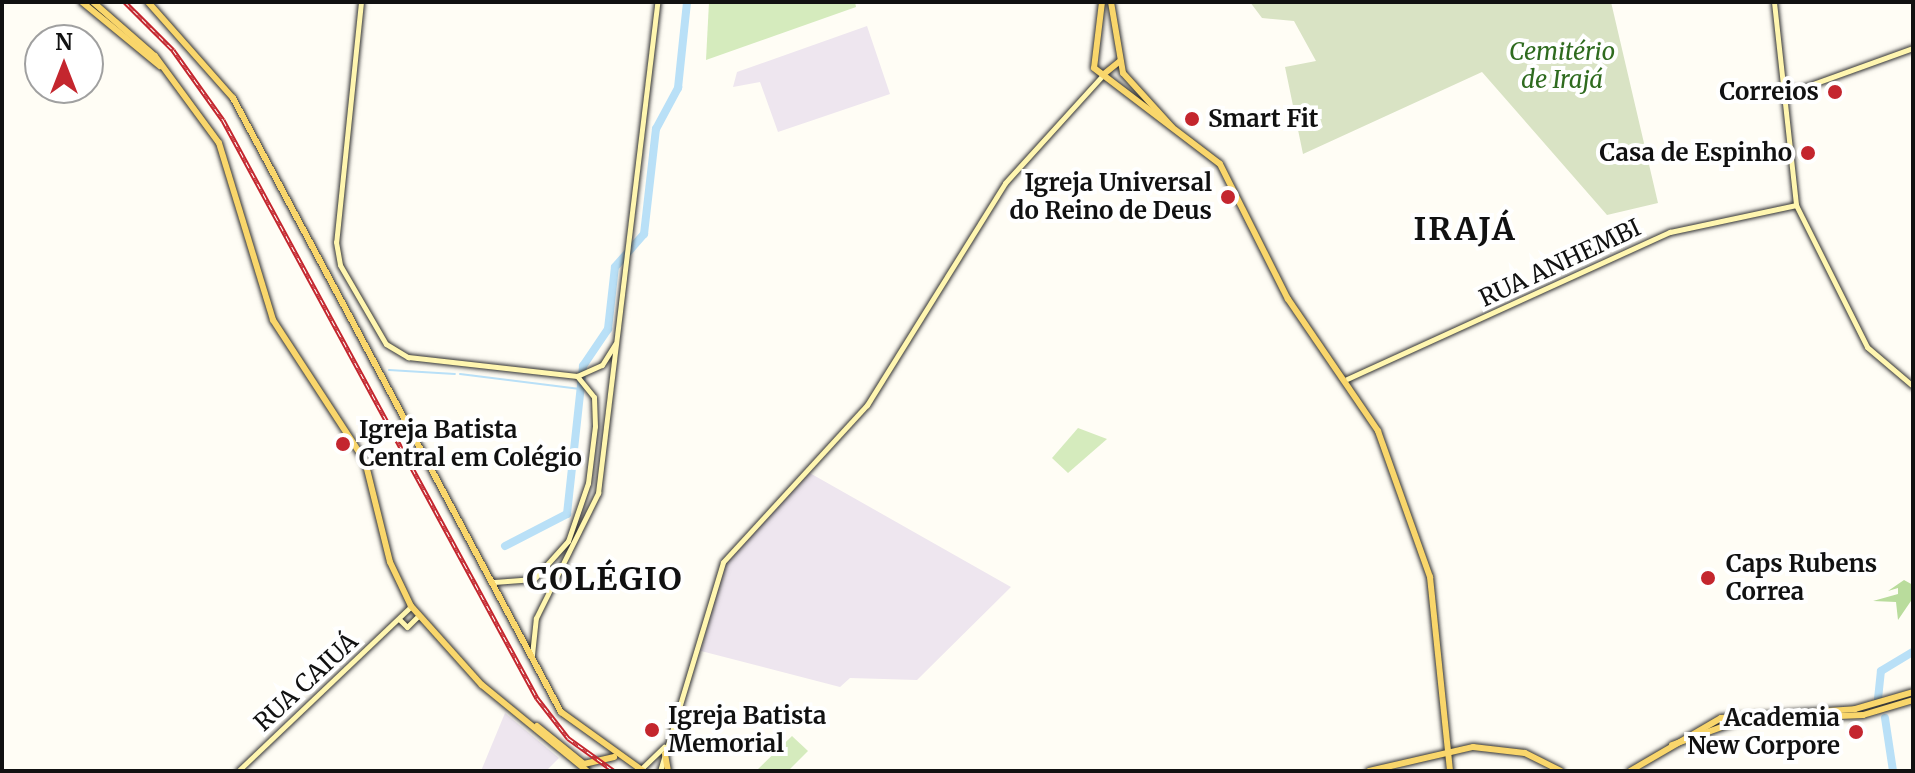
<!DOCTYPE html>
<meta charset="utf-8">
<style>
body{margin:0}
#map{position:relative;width:1915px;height:773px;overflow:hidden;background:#fffdf5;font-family:Merriweather,serif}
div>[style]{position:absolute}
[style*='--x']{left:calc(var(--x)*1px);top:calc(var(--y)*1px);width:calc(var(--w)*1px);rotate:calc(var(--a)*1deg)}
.industrial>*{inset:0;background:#eee6ef}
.green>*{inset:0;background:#d5ebbd}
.forest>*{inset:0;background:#b9dc9c}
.cemetery>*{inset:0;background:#d9e3c4}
.stream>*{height:2px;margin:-1px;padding:0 1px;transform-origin:1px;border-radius:1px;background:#b9e0f7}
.river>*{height:8px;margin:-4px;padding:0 4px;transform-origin:4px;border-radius:4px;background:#b9e0f7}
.roads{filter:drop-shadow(0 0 2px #333) drop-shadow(0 0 2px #333)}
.secondary>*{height:5px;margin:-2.5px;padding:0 2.5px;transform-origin:2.5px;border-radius:2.5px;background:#fff6b0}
.primary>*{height:6px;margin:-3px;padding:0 3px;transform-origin:3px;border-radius:3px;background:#f9d66b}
.rail>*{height:5px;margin-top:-2.5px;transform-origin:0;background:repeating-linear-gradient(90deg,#fff 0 6px,#c4262e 0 12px);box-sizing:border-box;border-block:2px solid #c4262e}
.dots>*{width:22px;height:22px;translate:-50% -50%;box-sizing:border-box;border:4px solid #fff;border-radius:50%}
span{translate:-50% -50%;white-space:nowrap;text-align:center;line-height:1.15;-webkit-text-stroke:8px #fff;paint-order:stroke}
.park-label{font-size:24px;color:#2f6b1f;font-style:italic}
.poi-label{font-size:24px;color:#111;font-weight:700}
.right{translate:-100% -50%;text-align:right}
.left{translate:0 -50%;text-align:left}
.street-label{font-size:24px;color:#111}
.district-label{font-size:32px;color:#111;font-weight:700;letter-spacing:2px}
.frame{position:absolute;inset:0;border:4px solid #111;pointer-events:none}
.north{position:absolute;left:24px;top:24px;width:80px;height:80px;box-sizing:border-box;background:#fff;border:2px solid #a0a0a0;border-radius:50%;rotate:0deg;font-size:22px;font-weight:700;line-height:32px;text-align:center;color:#111}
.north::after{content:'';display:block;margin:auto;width:28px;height:36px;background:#c4262e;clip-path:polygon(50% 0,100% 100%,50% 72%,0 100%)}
</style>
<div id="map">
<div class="industrial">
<div style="clip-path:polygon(867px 26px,890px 94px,778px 132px,760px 82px,733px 87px,737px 72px)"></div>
<div style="clip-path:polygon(808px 472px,1011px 587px,917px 680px,850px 678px,840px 687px,701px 651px,724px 564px)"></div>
<div style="clip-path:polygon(505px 713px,559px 758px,546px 771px,481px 771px)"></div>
</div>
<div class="green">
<div style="clip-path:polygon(709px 2px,855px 2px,856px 7px,706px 60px)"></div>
<div style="clip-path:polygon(1078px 428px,1107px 439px,1068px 473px,1052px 458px)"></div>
<div style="clip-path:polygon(792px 736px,808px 751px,788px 771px,756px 771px)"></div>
</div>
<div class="forest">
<div style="clip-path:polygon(1904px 580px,1913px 585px,1913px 598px,1898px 620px,1896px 602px,1873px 601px,1898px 594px,1898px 588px,1888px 591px)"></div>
</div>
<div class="cemetery">
<div style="clip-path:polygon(1250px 2px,1611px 2px,1658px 203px,1607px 215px,1482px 72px,1303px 154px,1285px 67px,1316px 61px,1294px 21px,1262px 18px)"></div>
</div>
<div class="stream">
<div style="--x:389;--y:370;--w:66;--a:3.5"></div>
<div style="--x:460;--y:374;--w:121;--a:7.1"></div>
</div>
<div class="river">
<div style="--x:505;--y:546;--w:70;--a:-27.3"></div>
<div style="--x:567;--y:514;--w:149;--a:-83.8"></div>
<div style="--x:583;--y:366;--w:45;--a:-56"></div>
<div style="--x:608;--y:329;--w:62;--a:-83.6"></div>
<div style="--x:615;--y:267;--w:44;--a:-48.7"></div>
<div style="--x:644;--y:234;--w:106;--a:-83.5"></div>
<div style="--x:656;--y:129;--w:47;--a:-61.8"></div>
<div style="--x:678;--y:88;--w:86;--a:-84"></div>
<div style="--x:1878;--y:699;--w:28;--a:-84"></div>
<div style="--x:1881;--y:671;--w:37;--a:-31"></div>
<div style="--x:1885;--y:718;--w:54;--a:81.4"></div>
</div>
<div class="roads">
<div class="secondary">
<div style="--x:361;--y:2;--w:241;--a:95.9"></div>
<div style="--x:336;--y:242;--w:23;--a:80"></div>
<div style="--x:340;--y:265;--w:91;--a:59.8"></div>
<div style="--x:386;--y:344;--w:26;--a:31"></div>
<div style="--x:408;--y:357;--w:170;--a:6.4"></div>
<div style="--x:577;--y:376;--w:27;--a:-24"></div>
<div style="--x:602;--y:365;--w:25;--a:-58"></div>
<div style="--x:1774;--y:2;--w:204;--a:83.8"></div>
<div style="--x:1796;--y:205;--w:159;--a:63.4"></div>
<div style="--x:1867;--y:347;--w:60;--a:40.3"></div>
<div style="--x:1781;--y:88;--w:18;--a:3"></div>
<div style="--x:1799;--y:89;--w:121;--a:-19.8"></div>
<div style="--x:1347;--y:379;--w:355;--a:-24.5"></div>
<div style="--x:1670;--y:232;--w:129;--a:-12.1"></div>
<div style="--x:494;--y:582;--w:40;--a:-4.3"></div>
<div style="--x:534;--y:579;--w:51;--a:-48.2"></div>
<div style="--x:568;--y:541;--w:61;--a:-71"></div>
<div style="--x:588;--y:483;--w:57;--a:-83"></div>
<div style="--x:595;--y:426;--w:29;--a:-92"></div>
<div style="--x:594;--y:397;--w:27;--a:-129"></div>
<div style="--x:399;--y:619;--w:11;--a:45"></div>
<div style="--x:407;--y:627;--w:16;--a:-45"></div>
<div style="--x:532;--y:655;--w:37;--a:-84"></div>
<div style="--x:536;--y:618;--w:140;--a:-63.6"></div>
<div style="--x:598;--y:493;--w:495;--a:-83.1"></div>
<div style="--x:641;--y:769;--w:32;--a:-44"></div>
<div style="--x:238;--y:771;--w:239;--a:-43.6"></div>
<div style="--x:660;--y:771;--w:218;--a:-73.2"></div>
<div style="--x:723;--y:562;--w:213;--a:-47.5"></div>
<div style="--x:867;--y:405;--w:261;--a:-58.1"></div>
<div style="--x:1005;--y:183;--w:146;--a:-47.8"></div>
</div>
<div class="primary">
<div style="--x:82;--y:2;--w:101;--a:39.4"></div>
<div style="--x:93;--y:2;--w:82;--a:41.1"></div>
<div style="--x:155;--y:56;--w:108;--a:53.7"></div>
<div style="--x:219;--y:143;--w:185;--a:73"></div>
<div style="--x:273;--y:320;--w:168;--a:56.9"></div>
<div style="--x:365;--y:461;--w:104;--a:76.1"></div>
<div style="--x:390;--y:562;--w:49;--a:64.5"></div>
<div style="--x:411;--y:606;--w:106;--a:48.1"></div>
<div style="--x:482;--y:685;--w:136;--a:39.3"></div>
<div style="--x:148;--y:2;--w:128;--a:48.5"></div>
<div style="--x:233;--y:98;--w:696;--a:61.89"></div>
<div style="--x:561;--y:712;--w:101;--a:35.7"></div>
<div style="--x:1102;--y:2;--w:66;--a:96.9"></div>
<div style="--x:1094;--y:68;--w:158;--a:37.3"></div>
<div style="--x:1220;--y:164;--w:151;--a:63.3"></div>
<div style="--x:1288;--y:299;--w:160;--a:55.7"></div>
<div style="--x:1378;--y:431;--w:155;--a:70.4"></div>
<div style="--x:1430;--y:577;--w:195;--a:84.1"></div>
<div style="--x:1111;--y:2;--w:72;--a:80.4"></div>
<div style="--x:1123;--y:73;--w:73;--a:47.8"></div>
<div style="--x:1104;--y:74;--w:21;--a:-39"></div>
<div style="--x:537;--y:726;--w:60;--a:39"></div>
<div style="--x:584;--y:764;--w:31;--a:-13"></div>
<div style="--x:1672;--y:745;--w:73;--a:-19.9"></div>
<div style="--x:1741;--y:720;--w:122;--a:-2.3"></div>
<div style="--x:1863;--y:715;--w:52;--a:-16.7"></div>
<div style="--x:665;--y:754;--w:17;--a:80"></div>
<div style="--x:1369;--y:771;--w:107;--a:-13"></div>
<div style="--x:1473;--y:747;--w:52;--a:6.6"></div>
<div style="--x:1525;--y:753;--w:40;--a:26.6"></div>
<div style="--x:1630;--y:771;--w:105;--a:-30.2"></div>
<div style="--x:1721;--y:718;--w:134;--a:-3.8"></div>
<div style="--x:1855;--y:709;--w:60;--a:-16.3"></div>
</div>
</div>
<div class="rail">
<div style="--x:125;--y:2;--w:68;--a:45"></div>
<div style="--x:173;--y:50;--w:86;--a:54.5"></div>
<div style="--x:223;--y:120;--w:658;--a:61.49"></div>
<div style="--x:537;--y:698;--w:51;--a:52.2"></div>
<div style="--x:568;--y:738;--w:57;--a:35.7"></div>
</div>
<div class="dots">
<div style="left:1835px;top:92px;background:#c4262e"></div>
<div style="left:1192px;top:119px;background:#c4262e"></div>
<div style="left:1808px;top:153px;background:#c4262e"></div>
<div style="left:1228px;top:197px;background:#c4262e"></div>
<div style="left:343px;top:444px;background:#c4262e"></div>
<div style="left:1708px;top:578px;background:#c4262e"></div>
<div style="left:652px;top:730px;background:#c4262e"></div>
<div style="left:1856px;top:732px;background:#c4262e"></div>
</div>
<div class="park-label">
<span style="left:1562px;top:66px">Cemitério<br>de Irajá</span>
</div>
<div class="poi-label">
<span class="right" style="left:1819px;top:92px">Correios</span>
<span class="left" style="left:1208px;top:119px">Smart Fit</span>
<span class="right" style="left:1792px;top:153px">Casa de Espinho</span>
<span class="right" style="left:1212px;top:197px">Igreja Universal<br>do Reino de Deus</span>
<span class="left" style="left:359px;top:444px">Igreja Batista<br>Central em Colégio</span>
<span class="left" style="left:1726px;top:578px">Caps Rubens<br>Correa</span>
<span class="left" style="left:668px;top:730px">Igreja Batista<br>Memorial</span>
<span class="right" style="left:1840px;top:732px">Academia<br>New Corpore</span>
</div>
<div class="street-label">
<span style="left:1560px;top:263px;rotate:-25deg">RUA ANHEMBI</span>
<span style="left:306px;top:682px;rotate:-43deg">RUA CAIUÁ</span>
</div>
<div class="district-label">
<span style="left:1465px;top:229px">IRAJÁ</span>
<span style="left:605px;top:579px">COLÉGIO</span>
</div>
<div class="frame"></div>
<div class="north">N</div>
</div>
